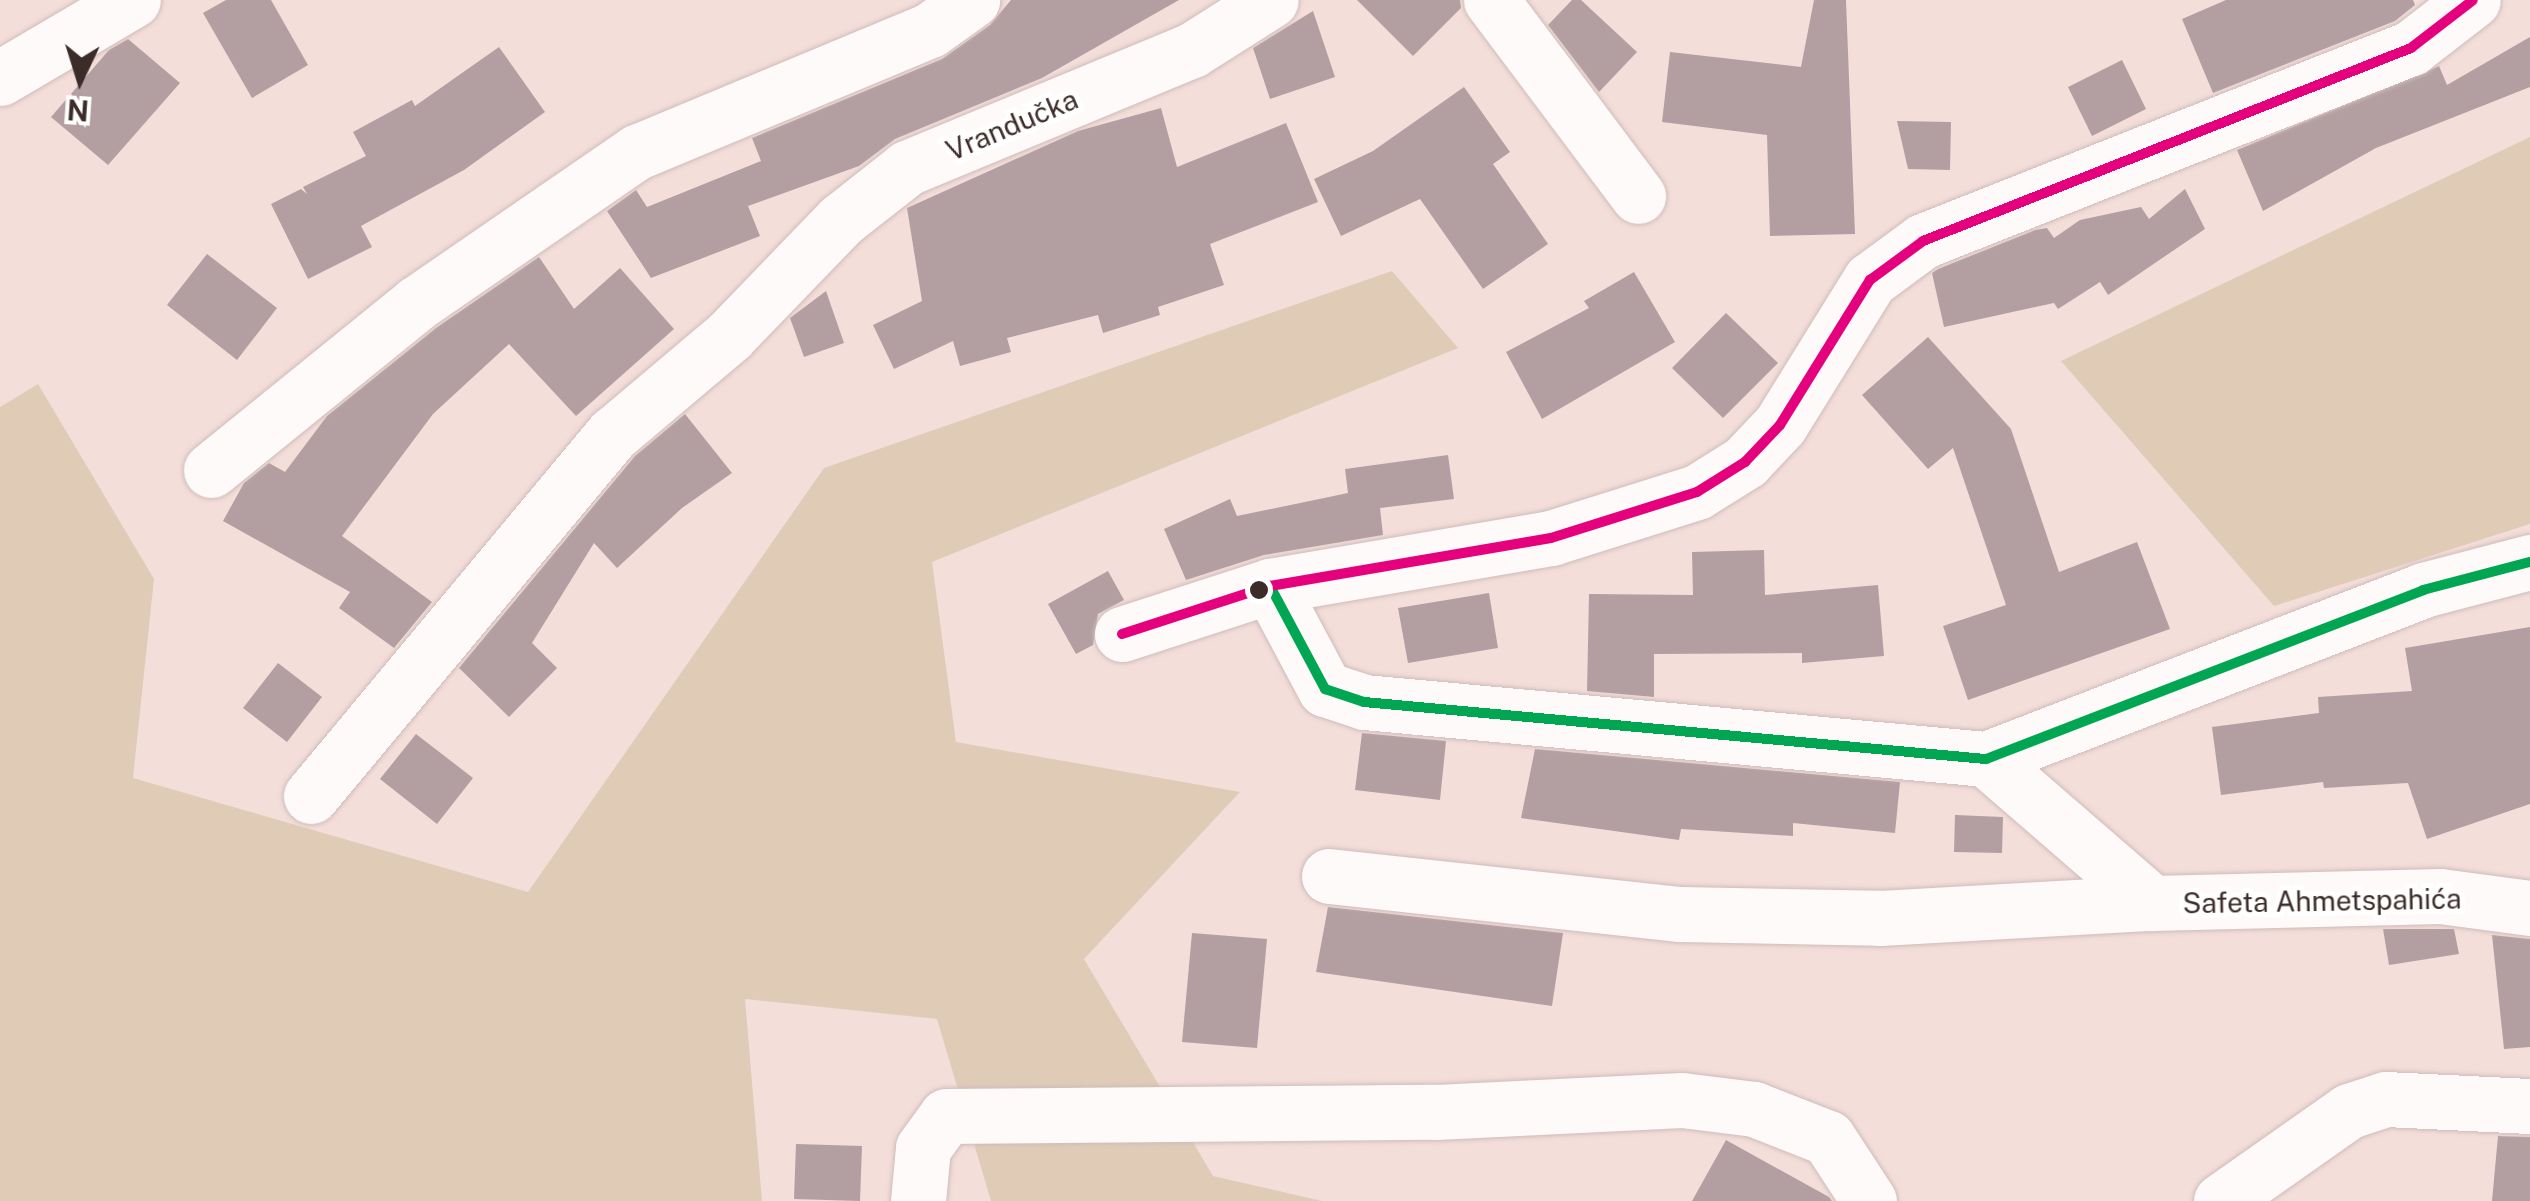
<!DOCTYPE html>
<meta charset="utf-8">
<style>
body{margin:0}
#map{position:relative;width:2530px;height:1201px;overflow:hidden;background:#f4deda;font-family:"Public Sans",sans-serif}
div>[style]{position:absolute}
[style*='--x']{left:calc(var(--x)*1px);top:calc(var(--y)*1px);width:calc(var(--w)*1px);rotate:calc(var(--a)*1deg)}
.green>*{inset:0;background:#e0ccb6}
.building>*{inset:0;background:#b39fa1}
.roads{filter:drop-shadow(0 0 2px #cebcb9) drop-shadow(0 0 2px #cebcb9)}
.minor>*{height:55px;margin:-27.5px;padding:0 27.5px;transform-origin:27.5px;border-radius:27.5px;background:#fdfaf9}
.bus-1>*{height:10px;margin:-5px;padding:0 5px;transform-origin:5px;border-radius:5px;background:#00a651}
.bus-2>*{height:10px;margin:-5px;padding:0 5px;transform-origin:5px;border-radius:5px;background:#e5007d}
.dots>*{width:28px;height:28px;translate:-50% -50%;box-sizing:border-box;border:5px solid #fff;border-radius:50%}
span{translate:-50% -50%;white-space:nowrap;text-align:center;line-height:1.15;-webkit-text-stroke:10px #fff;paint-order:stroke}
.street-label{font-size:28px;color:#3b2c29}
.north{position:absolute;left:30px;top:30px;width:100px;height:100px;-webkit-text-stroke:8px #fff;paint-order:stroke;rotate:184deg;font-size:28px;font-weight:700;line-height:40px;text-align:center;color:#3b2c29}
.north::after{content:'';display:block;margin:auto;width:35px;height:45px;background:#3b2c29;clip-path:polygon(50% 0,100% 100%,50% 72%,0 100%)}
</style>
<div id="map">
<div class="green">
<div style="clip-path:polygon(2530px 137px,2530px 524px,2274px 606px,2061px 361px)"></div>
<div style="clip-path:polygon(1392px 271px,1458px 348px,932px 562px,956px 742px,1240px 792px,1084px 959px,1213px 1176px,1322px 1201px,991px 1201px,937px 1019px,745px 999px,762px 1201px,0 1201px,0 407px,38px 384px,154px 579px,133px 778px,528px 892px,824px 468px)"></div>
</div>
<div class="building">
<div style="clip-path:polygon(226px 0,271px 0,308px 65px,252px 98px,203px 13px)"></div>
<div style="clip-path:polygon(1011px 0,1179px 0,1042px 78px,895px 139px,859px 166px,748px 206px,760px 236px,651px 278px,607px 211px,636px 190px,647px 207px,761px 161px,752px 138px,942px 59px,990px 25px)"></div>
<div style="clip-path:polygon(1357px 0,1460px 0,1461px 8px,1413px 56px)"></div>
<div style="clip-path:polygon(1572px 0,1581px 0,1637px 52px,1599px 92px,1548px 25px)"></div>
<div style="clip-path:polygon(1814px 0,1846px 0,1855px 234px,1770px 236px,1767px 135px,1662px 122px,1670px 52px,1801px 67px)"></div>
<div style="clip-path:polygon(2226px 0,2413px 0,2415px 5px,2395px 21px,2213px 93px,2182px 19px)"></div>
<div style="clip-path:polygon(1313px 11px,1335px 77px,1270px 99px,1253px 48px)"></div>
<div style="clip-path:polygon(2530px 37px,2530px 87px,2376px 148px,2263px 211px,2237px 150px,2439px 66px,2447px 85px)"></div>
<div style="clip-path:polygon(128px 39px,180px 83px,108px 165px,51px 117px,109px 50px)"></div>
<div style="clip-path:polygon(499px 47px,545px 112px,464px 170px,361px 226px,372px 247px,308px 279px,271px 204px,301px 189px,307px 194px,303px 187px,366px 156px,353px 132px,412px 100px,415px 106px)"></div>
<div style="clip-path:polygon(2122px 60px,2146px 109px,2092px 136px,2068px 87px)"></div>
<div style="clip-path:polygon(1464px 87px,1510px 152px,1493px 164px,1548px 244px,1483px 289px,1420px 199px,1341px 236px,1314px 179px,1373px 151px)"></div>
<div style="clip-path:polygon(1161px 108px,1177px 167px,1286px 123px,1318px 202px,1210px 244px,1224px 285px,1158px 307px,1160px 315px,1103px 333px,1098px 315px,1007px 338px,1011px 352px,960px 366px,953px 341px,894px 369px,873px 325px,922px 301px,907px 208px,1078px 131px)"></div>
<div style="clip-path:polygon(1897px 121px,1951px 122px,1950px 170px,1908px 169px)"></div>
<div style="clip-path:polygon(2185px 189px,2205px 229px,2108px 295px,2100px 282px,2058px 309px,2054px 303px,1944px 327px,1932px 273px,1938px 269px,2035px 230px,2047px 228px,2054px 238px,2080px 220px,2141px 207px,2149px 219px)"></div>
<div style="clip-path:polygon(207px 254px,277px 308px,237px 360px,167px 305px)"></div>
<div style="clip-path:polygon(539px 257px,574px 309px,620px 268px,674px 329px,576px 416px,509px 344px,433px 414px,342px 536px,432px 602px,394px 648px,339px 608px,350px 592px,223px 521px,244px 483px,269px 463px,285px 472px,327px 416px,436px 328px)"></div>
<div style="clip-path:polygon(1634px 272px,1675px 342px,1542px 419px,1506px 352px,1589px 308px,1584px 301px)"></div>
<div style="clip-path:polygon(826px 291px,844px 343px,804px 357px,790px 318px)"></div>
<div style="clip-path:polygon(1726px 313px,1778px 363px,1723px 418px,1672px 368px)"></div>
<div style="clip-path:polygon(1928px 337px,2011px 429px,2059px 572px,2137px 542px,2170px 629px,1968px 700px,1943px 626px,2006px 605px,1953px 448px,1928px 469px,1862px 395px)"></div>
<div style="clip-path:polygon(685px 414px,732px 473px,682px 508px,617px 568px,594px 543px,532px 643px,557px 668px,509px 717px,459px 668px,635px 456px)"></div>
<div style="clip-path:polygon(1448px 455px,1454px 499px,1380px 508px,1383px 535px,1264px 555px,1186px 580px,1164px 529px,1230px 499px,1237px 516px,1348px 493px,1345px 469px)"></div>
<div style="clip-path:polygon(1764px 550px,1765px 595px,1878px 585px,1884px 656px,1802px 663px,1802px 653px,1654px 654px,1654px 697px,1587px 691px,1589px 594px,1693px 595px,1692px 552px)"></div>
<div style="clip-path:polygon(1108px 571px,1124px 600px,1098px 614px,1093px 645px,1076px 654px,1048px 604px)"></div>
<div style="clip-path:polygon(1489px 593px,1498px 648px,1408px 663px,1398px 608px)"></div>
<div style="clip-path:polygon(2530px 627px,2530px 804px,2427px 839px,2408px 783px,2324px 788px,2323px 782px,2221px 795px,2212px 727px,2319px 713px,2318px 697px,2412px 691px,2405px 648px)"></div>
<div style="clip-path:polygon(278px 663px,322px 697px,287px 742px,243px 708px)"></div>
<div style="clip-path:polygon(1362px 733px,1446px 741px,1440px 800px,1355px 790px)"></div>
<div style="clip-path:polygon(416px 734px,473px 778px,437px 824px,380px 779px)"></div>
<div style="clip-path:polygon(1535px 749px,1900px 782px,1895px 833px,1793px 823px,1793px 836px,1681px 829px,1679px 840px,1521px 818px)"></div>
<div style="clip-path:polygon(1955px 815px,2003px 817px,2002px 853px,1954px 852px)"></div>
<div style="clip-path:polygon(1328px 907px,1563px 933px,1552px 1006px,1316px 972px)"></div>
<div style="clip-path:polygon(2383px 929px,2454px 929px,2459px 954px,2389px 965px)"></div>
<div style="clip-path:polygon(1192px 933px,1267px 939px,1257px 1048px,1182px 1042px)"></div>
<div style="clip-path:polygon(2492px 935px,2530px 939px,2530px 1047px,2504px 1049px)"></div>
<div style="clip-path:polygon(2498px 1136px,2530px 1137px,2530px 1201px,2492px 1201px)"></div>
<div style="clip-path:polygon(1726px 1140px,1829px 1197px,1832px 1201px,1692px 1201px)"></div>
<div style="clip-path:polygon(796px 1144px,862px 1146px,860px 1201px,794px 1199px)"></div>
</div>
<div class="roads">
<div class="minor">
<div style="--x:1491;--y:0;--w:245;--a:53.1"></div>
<div style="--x:0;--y:78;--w:154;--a:-30.4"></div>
<div style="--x:211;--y:470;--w:265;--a:-39"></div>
<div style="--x:417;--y:303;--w:267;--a:-34.5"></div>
<div style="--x:637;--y:152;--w:317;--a:-22.6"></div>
<div style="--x:930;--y:30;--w:52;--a:-35.5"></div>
<div style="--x:1270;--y:586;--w:117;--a:61.9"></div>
<div style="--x:1325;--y:689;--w:41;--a:18.4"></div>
<div style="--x:1364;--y:702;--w:625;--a:5.24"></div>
<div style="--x:1986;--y:759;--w:469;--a:-21.1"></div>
<div style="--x:2423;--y:590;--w:111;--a:-14.7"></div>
<div style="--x:1122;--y:634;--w:156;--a:-18"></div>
<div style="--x:1270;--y:586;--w:285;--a:-9.7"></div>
<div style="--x:1551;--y:538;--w:153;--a:-17.5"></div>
<div style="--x:1697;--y:492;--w:57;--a:-32"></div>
<div style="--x:1745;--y:462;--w:51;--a:-46.6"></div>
<div style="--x:1780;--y:425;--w:171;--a:-58.2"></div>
<div style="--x:1870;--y:280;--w:66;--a:-36.3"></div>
<div style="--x:1923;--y:241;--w:525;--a:-21.58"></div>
<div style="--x:2411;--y:48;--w:78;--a:-37.7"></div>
<div style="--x:1986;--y:759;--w:220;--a:40.9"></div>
<div style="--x:2152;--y:903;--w:288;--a:-1.4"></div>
<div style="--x:2440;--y:896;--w:91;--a:7.6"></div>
<div style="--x:311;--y:796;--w:471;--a:-50.2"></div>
<div style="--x:613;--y:434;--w:152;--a:-40.2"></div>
<div style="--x:729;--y:336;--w:161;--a:-46"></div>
<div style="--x:841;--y:220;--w:84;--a:-38.2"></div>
<div style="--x:907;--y:168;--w:308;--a:-22.5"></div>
<div style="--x:1192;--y:50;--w:93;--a:-32.3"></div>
<div style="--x:1329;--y:876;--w:353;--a:6.2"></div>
<div style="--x:1680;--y:914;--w:200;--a:1.1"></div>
<div style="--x:1880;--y:918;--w:272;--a:-3.2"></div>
<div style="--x:918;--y:1201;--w:53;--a:-84.6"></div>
<div style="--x:923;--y:1148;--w:39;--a:-54"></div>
<div style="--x:946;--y:1116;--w:490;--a:-0.5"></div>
<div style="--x:1436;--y:1112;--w:246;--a:-2.8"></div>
<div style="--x:1682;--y:1100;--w:73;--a:7.1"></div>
<div style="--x:1754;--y:1109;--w:79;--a:21.4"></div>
<div style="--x:1828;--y:1138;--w:75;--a:56.9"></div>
<div style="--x:2221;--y:1201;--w:156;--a:-35.1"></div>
<div style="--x:2349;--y:1111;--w:39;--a:-18"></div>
<div style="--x:2386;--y:1099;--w:144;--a:2.8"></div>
</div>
</div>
<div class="bus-1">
<div style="--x:1270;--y:586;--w:117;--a:61.9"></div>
<div style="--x:1325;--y:689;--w:41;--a:18.4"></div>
<div style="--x:1364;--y:702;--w:625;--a:5.24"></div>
<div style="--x:1986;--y:759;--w:469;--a:-21.1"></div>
<div style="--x:2423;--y:590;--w:111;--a:-14.7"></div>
</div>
<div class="bus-2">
<div style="--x:1122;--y:634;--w:156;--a:-18"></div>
<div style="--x:1270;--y:586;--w:285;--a:-9.7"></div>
<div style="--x:1551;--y:538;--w:153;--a:-17.5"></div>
<div style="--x:1697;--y:492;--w:57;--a:-32"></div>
<div style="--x:1745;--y:462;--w:51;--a:-46.6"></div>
<div style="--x:1780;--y:425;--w:171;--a:-58.2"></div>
<div style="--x:1870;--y:280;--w:66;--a:-36.3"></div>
<div style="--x:1923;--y:241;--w:525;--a:-21.58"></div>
<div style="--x:2411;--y:48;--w:78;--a:-37.7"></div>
</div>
<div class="dots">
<div style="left:1259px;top:590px;background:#3b2c29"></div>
</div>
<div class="street-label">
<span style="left:1012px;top:125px;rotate:-23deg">Vrandučka</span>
<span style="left:2322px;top:901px;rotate:-1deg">Safeta Ahmetspahića</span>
</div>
<div class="north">N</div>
</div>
